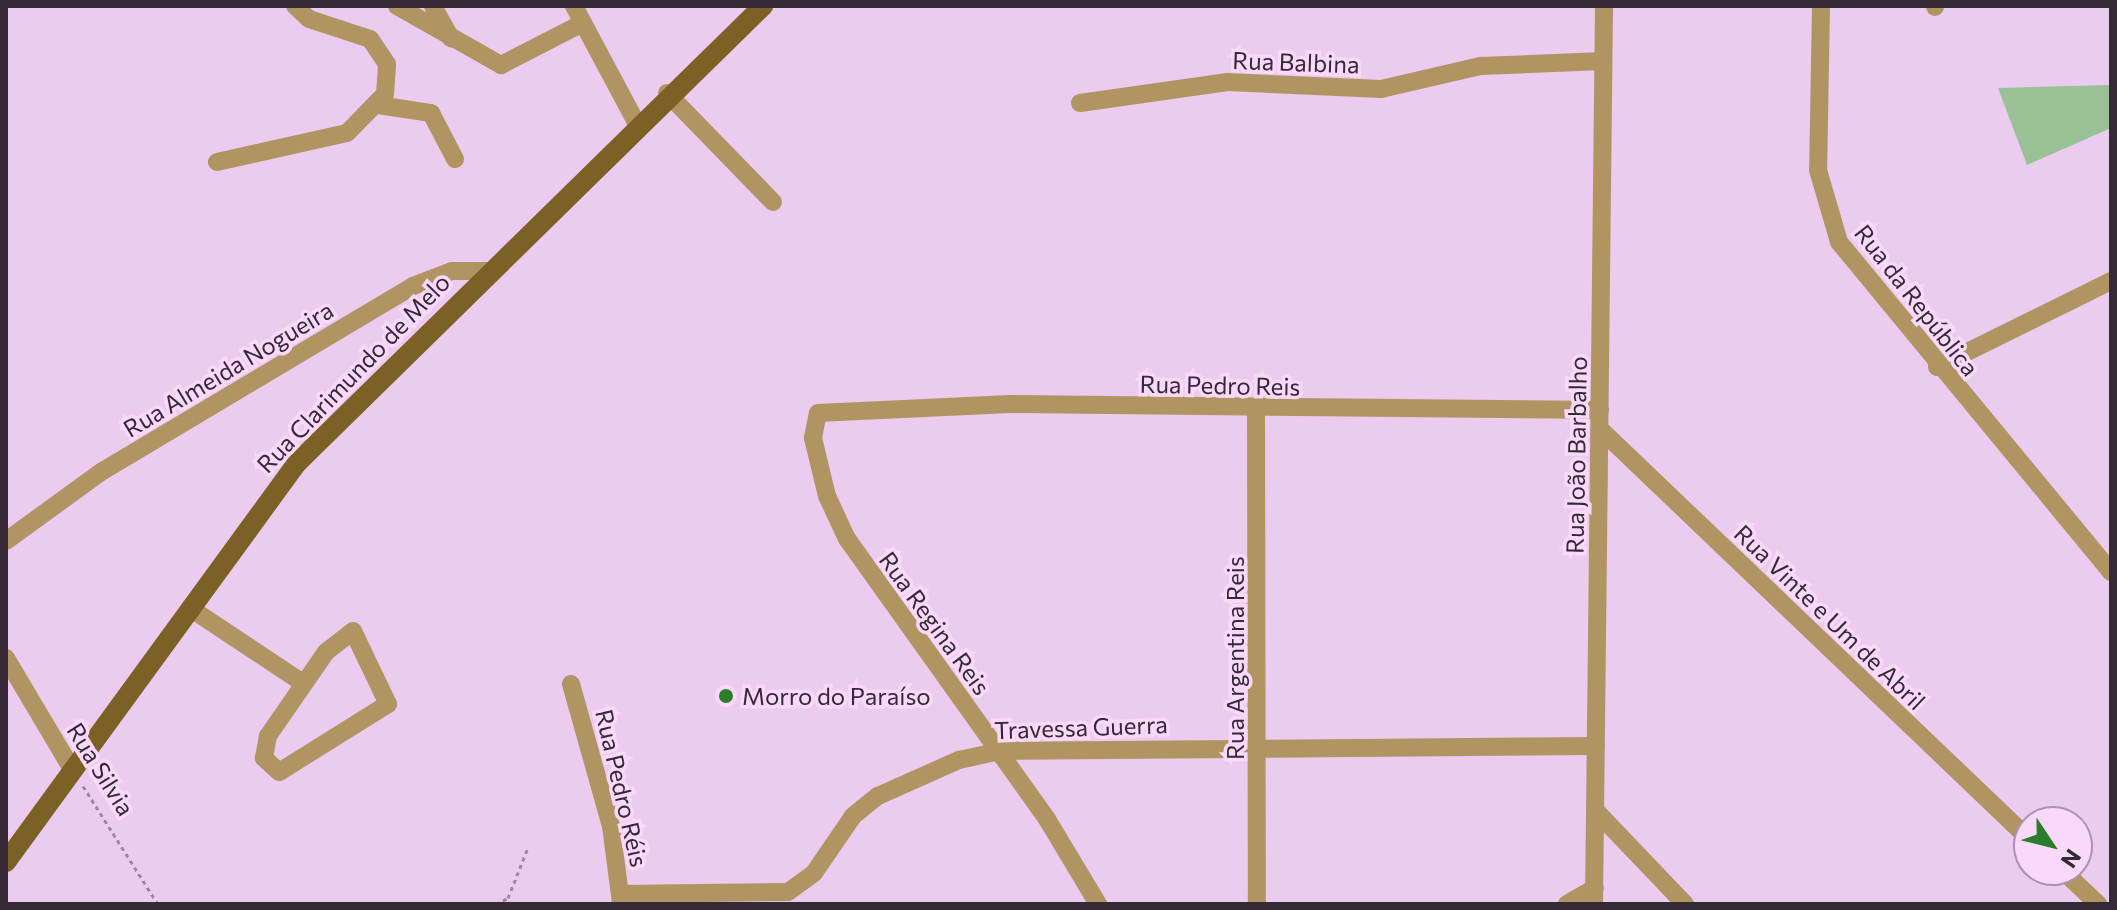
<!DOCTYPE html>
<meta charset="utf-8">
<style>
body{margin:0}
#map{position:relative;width:2117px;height:910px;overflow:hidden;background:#ebcbef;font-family:Commissioner,sans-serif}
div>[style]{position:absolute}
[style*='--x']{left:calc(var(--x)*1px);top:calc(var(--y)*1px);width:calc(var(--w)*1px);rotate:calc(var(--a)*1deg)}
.green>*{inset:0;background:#98c195}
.path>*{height:3px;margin-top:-1.5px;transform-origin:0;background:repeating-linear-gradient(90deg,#9d86a0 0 4px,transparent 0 8px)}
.minor>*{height:18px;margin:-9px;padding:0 9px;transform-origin:9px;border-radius:9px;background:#b09562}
.major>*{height:20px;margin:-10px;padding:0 10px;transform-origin:10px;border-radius:10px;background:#7d6024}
.dots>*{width:22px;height:22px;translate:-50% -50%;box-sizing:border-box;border:4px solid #f9d8fc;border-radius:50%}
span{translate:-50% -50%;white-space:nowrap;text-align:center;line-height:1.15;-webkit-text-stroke:7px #f9d8fc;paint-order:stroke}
.street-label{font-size:24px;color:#352936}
.poi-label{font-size:24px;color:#352936}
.left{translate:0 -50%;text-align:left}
.frame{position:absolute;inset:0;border:8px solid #352936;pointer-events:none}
.north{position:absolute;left:2013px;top:806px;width:80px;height:80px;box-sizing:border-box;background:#f9d8fc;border:2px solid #ab92ad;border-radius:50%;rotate:125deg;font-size:22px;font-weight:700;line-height:32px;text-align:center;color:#352936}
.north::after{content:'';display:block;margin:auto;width:28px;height:36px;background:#2a7e2a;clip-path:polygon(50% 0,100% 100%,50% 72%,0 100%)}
</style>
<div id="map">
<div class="green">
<div style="clip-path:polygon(2111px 85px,2111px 128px,2027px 165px,1998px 88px)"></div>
</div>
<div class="path">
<div style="--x:83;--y:786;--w:140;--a:57.6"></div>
<div style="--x:496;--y:904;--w:13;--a:-27"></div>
<div style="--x:508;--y:898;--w:52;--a:-68.4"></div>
</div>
<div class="minor">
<div style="--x:397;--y:6;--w:120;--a:29.6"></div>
<div style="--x:501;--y:65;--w:92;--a:-27.1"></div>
<div style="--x:433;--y:6;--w:37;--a:61"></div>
<div style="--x:574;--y:6;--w:134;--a:61.9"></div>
<div style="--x:1821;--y:6;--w:164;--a:91"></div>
<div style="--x:1818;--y:170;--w:75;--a:73.7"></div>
<div style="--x:1839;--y:242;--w:428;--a:50.5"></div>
<div style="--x:1935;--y:6;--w:1;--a:90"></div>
<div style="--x:667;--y:93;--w:152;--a:45.8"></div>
<div style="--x:1080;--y:103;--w:149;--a:-8.1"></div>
<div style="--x:1228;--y:82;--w:153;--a:2.6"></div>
<div style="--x:1381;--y:89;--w:103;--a:-13"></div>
<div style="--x:1481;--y:66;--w:122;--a:-2.3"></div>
<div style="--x:378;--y:105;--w:54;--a:8.6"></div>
<div style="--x:431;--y:113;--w:52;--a:62.4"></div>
<div style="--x:217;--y:162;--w:133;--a:-12.6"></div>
<div style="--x:347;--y:133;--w:54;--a:-45.7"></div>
<div style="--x:385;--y:94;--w:30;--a:-86"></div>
<div style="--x:387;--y:64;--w:30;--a:-124"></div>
<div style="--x:370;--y:39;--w:64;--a:-161.8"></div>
<div style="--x:309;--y:19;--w:19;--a:-137"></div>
<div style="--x:1937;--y:367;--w:194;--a:-26.3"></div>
<div style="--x:1256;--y:411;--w:493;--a:89.9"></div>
<div style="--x:1600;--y:429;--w:593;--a:43.7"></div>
<div style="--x:6;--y:541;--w:117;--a:-36"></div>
<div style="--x:101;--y:472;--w:363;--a:-30.8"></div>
<div style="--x:413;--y:286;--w:42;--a:-21"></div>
<div style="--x:452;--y:271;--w:35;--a:0"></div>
<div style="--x:190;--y:608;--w:136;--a:33.6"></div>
<div style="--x:353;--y:631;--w:81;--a:64.4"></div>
<div style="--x:388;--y:704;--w:128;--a:148"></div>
<div style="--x:279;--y:772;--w:21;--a:-137"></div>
<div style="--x:264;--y:758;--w:22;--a:-80"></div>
<div style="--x:268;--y:736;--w:102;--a:-55.4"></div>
<div style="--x:326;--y:652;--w:34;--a:-38"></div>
<div style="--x:6;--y:658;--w:129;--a:59.3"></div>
<div style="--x:571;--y:684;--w:148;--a:74.3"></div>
<div style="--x:611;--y:826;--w:78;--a:82.6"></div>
<div style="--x:1596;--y:811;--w:129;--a:46.3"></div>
<div style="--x:2062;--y:870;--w:50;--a:43.4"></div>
<div style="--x:620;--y:894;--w:168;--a:-0.7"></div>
<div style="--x:788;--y:892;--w:32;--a:-36"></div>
<div style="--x:814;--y:873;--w:69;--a:-55.6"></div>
<div style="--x:853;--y:816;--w:32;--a:-39"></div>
<div style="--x:878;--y:796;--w:89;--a:-24"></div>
<div style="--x:959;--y:760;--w:42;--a:-12.4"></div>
<div style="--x:1000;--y:751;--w:596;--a:-0.48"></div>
<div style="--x:1098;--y:904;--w:99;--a:-121"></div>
<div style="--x:1047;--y:819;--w:344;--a:-125.5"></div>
<div style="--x:847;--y:539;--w:47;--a:-114.9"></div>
<div style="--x:827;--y:496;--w:60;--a:-103.6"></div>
<div style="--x:813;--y:438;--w:25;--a:-79"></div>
<div style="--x:818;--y:413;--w:192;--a:-2.7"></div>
<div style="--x:1010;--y:404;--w:590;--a:0.58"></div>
<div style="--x:1567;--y:904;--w:32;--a:-30"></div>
<div style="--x:1594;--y:904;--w:898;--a:-89.36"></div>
</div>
<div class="major">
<div style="--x:6;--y:862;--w:494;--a:-53.9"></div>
<div style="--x:297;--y:463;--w:653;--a:-44.44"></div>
</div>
<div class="dots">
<div style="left:726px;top:696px;background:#2a7e2a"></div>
</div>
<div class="street-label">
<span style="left:1296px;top:62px;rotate:2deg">Rua Balbina</span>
<span style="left:1917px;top:300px;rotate:52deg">Rua da República</span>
<span style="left:228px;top:369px;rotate:-31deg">Rua Almeida Nogueira</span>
<span style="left:353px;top:373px;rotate:-46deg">Rua Clarimundo de Melo</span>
<span style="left:1220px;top:385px;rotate:1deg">Rua Pedro Reis</span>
<span style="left:1576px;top:455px;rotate:-89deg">Rua João Barbalho</span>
<span style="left:1830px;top:617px;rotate:44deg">Rua Vinte e Um de Abril</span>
<span style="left:935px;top:623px;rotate:54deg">Rua Regina Reis</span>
<span style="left:1235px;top:658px;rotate:-90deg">Rua Argentina Reis</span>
<span style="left:1081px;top:727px;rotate:-2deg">Travessa Guerra</span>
<span style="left:101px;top:769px;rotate:58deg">Rua Silvia</span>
<span style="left:622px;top:788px;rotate:77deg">Rua Pedro Réis</span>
</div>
<div class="poi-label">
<span class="left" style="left:742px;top:696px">Morro do Paraíso</span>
</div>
<div class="frame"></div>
<div class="north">N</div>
</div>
